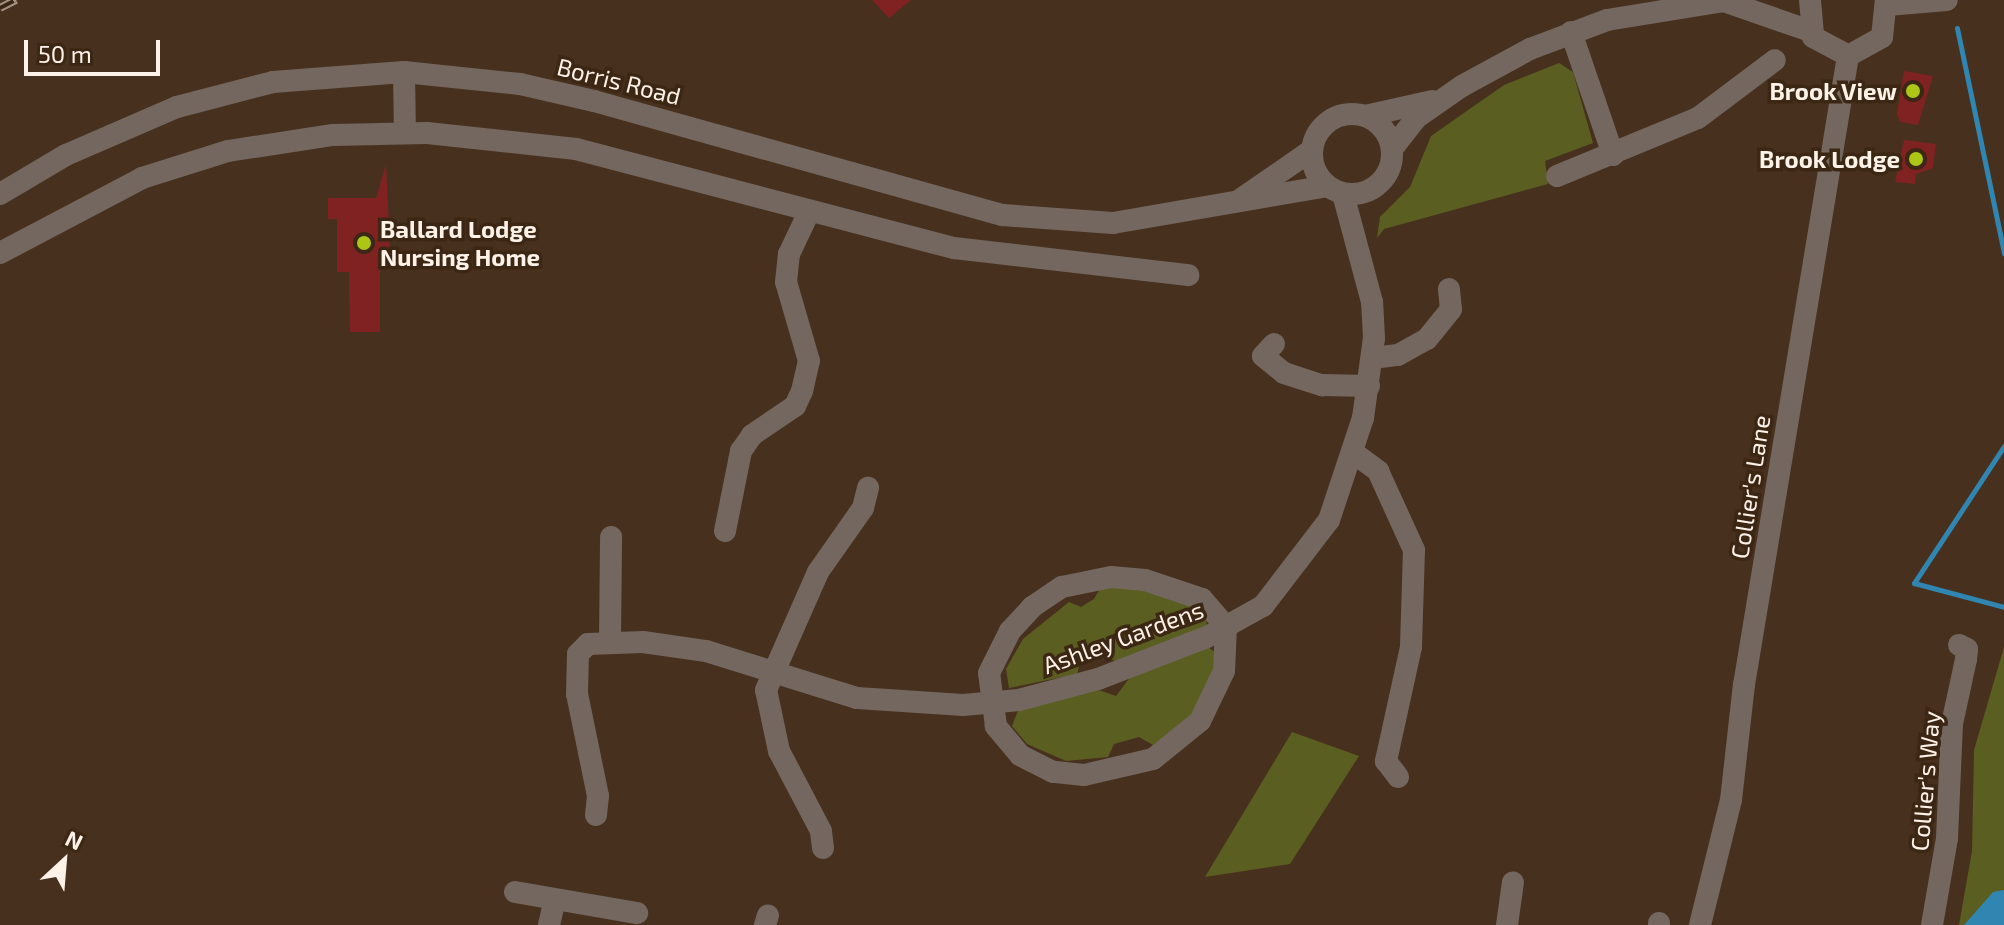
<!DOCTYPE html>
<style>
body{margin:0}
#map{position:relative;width:2004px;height:925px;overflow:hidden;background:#47301e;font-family:"Exo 2",sans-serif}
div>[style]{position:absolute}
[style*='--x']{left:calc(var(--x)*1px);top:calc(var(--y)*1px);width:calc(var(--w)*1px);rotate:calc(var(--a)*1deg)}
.green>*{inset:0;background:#5a5e20}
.water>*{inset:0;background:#3185b1}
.stream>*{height:5px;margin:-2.5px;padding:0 2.5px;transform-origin:2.5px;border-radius:2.5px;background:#3185b1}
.building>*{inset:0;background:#802222}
.minor>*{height:22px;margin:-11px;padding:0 11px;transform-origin:11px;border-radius:11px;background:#73675f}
.minor>.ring{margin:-11px;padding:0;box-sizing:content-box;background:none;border:22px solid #73675f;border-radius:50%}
.rail>*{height:8px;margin-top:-4px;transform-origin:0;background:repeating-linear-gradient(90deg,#3c2614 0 15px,#a49285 0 30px);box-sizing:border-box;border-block:2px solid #a49285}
.dots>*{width:22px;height:22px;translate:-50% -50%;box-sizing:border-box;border:4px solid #3c2614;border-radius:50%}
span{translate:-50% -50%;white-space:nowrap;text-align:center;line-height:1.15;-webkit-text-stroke:7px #3c2614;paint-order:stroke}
.street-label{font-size:24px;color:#fef2e9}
.poi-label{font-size:24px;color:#fef2e9;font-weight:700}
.right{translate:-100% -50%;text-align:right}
.left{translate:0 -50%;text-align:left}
.north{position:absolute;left:24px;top:821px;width:80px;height:80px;-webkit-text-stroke:6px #3c2614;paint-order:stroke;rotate:26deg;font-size:22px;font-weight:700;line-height:32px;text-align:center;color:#fef2e9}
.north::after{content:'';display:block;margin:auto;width:28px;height:36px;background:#fef2e9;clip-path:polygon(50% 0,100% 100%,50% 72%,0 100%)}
.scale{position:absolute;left:24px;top:40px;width:136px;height:36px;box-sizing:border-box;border:4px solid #fef2e9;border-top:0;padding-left:10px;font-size:24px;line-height:28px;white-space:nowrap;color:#fef2e9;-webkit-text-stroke:6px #3c2614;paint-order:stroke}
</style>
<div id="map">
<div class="green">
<div style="clip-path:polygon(1559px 63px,1573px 72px,1593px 143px,1545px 161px,1548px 184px,1384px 229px,1377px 238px,1380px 217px,1410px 187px,1431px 136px,1504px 85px)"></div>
<div style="clip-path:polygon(1101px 587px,1144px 588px,1205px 607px,1207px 627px,1117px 662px,1096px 652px,1081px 660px,1077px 674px,1009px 688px,1006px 669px,1023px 639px,1069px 602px,1081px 607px,1094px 599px)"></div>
<div style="clip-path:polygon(1207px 646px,1222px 658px,1192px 720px,1153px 745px,1139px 737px,1114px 744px,1108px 757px,1066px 761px,1027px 744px,1012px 726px,1019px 708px,1093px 688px,1116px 696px,1131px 676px)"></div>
<div style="clip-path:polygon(2004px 647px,2004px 925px,1959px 925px,1972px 851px,1974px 750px)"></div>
<div style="clip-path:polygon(1292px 732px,1359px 756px,1290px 864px,1205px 877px)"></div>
</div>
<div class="water">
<div style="clip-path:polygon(2004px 890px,2004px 925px,1964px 925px,1993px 892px)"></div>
</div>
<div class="stream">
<div style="--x:1957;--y:28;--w:230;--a:78.2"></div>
<div style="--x:2004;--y:446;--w:164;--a:123.3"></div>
<div style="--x:1914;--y:583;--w:93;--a:14.9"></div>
</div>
<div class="building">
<div style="clip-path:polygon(872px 0,911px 0,889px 18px)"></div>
<div style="clip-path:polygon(1904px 71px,1933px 76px,1918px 125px,1900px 122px,1897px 114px)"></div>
<div style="clip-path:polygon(1904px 140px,1936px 144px,1933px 168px,1916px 174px,1915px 184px,1895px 182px)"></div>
<div style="clip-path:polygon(386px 164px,391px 268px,380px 268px,380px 332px,350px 332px,349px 272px,337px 272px,337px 219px,328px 219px,328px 198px,376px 198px)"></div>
</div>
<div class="minor">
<div style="--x:1810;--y:0;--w:37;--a:85"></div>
<div style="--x:1813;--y:37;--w:40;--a:28"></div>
<div style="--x:1848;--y:56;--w:39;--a:-29"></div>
<div style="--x:1882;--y:37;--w:37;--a:-84"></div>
<div style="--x:1887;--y:5;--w:60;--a:-4.8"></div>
<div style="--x:1571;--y:32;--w:130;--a:71.1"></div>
<div style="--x:404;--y:72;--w:61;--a:89.1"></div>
<div class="ring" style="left:1312px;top:114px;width:58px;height:58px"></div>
<div style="--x:1365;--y:116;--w:69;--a:-12.6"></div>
<div style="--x:1392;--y:149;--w:39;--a:-52"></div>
<div style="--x:1416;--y:118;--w:56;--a:-34.8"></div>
<div style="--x:1462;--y:86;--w:77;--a:-28.6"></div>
<div style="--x:1530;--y:49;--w:82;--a:-20.6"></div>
<div style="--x:1607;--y:20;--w:119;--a:-9.2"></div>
<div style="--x:1724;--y:1;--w:91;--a:19.2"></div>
<div style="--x:1557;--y:176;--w:152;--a:-22.4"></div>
<div style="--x:1698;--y:118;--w:96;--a:-37"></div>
<div style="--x:0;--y:194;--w:77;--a:-30.6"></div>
<div style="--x:66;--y:155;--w:121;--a:-23.4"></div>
<div style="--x:177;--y:107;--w:99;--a:-14.6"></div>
<div style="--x:273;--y:82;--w:131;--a:-4.4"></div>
<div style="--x:404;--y:72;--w:117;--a:5.9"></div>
<div style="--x:520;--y:84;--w:76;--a:12.9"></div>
<div style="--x:594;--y:101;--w:425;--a:15.6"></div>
<div style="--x:1003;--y:215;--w:110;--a:4.2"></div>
<div style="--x:1113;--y:223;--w:217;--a:-9.8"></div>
<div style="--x:1241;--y:199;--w:86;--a:-34.6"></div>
<div style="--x:0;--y:253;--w:161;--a:-27.8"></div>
<div style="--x:142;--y:178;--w:90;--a:-17.4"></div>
<div style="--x:228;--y:151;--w:106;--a:-8.7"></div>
<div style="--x:333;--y:135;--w:94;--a:-1.2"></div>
<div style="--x:427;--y:133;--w:150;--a:6.1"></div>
<div style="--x:576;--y:149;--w:391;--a:14.7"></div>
<div style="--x:954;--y:248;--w:236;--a:6.6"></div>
<div style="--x:1274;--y:344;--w:16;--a:133"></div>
<div style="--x:1263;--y:356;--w:27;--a:39"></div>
<div style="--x:1284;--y:373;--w:40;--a:18"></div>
<div style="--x:1322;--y:385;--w:47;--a:1.2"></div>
<div style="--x:1373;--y:358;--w:25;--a:-7"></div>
<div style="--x:1398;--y:355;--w:33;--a:-29"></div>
<div style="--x:1427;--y:339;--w:38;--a:-51"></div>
<div style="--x:1451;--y:309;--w:20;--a:-96"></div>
<div style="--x:1355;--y:454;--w:29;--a:36"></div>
<div style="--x:1378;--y:471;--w:87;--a:65.5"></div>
<div style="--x:1414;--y:550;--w:97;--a:91.8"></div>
<div style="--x:1411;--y:647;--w:117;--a:102.4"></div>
<div style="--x:1386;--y:761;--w:20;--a:53"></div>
<div style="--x:725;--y:531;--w:82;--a:-78.7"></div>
<div style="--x:741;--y:451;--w:19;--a:-55"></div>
<div style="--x:752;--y:435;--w:52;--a:-34"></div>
<div style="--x:795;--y:406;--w:17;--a:-65"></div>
<div style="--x:802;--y:391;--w:31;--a:-77"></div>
<div style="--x:809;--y:361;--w:82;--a:-106.2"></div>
<div style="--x:786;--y:282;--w:28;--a:-84"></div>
<div style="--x:789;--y:254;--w:47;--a:-64.5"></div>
<div style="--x:1111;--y:577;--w:34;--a:5"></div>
<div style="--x:1145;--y:580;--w:60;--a:18.4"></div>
<div style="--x:1202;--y:599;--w:37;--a:49"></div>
<div style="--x:1226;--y:627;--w:44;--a:92.6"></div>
<div style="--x:1224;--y:671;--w:55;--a:115.6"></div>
<div style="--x:1200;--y:721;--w:60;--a:141"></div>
<div style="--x:1153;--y:759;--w:71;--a:166.9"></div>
<div style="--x:1084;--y:775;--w:31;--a:-174"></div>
<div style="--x:1053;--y:772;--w:37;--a:-153"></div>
<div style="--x:1020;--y:755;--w:38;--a:-130"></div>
<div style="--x:996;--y:726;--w:53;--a:-97.5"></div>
<div style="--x:989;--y:673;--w:47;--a:-63.4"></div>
<div style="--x:1010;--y:631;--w:33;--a:-47"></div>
<div style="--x:1032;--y:607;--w:36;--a:-34"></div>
<div style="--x:1062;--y:587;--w:50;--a:-11.5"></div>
<div style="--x:610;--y:640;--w:103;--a:-89.4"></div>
<div style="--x:596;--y:815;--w:19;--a:-84"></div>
<div style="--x:598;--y:796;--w:104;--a:-101.6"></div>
<div style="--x:577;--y:694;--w:40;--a:-88.6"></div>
<div style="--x:578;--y:654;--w:14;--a:-45"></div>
<div style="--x:588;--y:644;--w:55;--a:-2.1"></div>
<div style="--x:643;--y:642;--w:64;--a:8.1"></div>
<div style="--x:706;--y:651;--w:158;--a:17.3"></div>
<div style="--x:857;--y:698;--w:106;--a:3.8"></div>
<div style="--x:963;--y:705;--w:56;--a:-5.1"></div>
<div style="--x:1019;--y:700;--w:82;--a:-14.9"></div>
<div style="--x:1098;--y:679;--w:117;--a:-21.1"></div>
<div style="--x:1207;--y:637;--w:64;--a:-29"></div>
<div style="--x:1263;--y:606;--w:108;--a:-52.5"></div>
<div style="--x:1329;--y:520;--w:108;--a:-71.6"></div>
<div style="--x:1363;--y:418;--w:81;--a:-82.2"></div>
<div style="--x:1374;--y:338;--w:36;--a:-93"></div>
<div style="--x:1372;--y:302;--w:112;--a:-105"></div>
<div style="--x:823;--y:848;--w:17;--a:-97"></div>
<div style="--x:821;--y:831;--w:90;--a:-117.7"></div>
<div style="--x:779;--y:751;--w:62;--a:-102"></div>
<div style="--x:766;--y:690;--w:129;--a:-66.2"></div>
<div style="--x:818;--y:572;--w:78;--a:-54.9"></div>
<div style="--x:863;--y:508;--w:21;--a:-76"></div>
<div style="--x:515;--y:892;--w:124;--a:9.8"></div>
<div style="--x:549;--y:925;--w:26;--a:-77"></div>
<div style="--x:765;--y:925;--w:10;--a:-73"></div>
<div style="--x:1507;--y:925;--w:43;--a:-82.1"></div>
<div style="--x:1659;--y:925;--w:2;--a:-90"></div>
<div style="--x:1700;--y:925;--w:129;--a:-76.1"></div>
<div style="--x:1731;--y:800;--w:116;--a:-83.6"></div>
<div style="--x:1744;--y:685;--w:638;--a:-80.61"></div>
<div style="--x:1932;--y:925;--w:88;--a:-80.2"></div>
<div style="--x:1947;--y:838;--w:114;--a:-87.5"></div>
<div style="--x:1952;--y:724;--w:66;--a:-77.8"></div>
<div style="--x:1966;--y:659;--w:10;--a:-84"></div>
<div style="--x:1967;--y:649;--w:9;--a:-153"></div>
</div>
<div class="rail">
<div style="--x:0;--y:8;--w:18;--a:-27"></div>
</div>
<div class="dots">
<div style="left:1913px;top:91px;background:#abc615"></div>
<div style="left:1916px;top:159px;background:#abc615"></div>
<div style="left:364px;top:243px;background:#abc615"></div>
</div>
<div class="street-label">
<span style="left:619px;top:81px;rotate:14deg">Borris Road</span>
<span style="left:1750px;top:487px;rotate:-81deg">Collier's Lane</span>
<span style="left:1123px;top:637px;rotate:-20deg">Ashley Gardens</span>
<span style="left:1925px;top:781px;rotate:-85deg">Collier's Way</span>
</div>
<div class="poi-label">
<span class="right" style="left:1897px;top:91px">Brook View</span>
<span class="right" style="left:1900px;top:159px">Brook Lodge</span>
<span class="left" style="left:380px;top:243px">Ballard Lodge<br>Nursing Home</span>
</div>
<div class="north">N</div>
<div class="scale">50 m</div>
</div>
